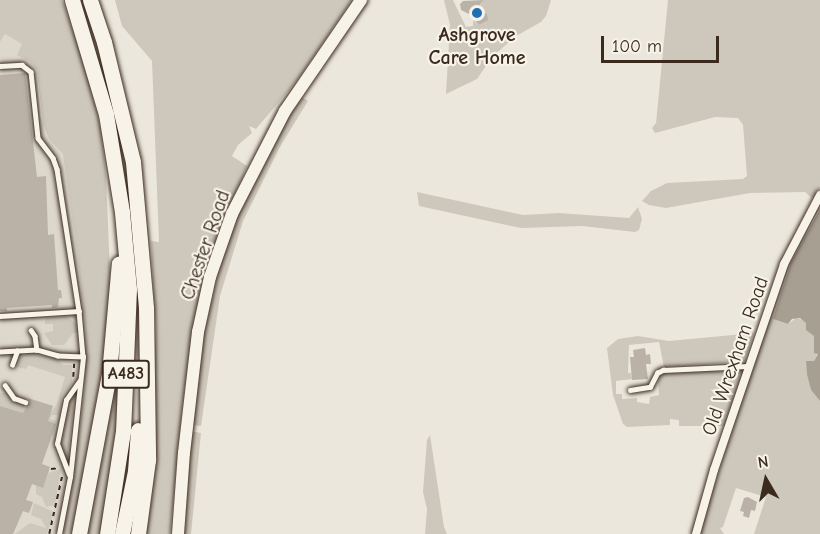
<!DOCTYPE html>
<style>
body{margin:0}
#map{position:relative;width:820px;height:534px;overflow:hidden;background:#ece7dc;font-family:"Comic Neue",sans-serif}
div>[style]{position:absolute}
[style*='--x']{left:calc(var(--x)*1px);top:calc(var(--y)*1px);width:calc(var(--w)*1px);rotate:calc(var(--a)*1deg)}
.built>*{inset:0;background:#ddd7cc}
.green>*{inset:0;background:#cec8bc}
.water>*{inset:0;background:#a89f93}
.building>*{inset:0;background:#bab2a7}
.path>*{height:1.5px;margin-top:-0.75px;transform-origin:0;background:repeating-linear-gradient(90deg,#3b2a1e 0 4.5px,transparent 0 9px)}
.roads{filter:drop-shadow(0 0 2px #3b2a1e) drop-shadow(0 0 2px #3b2a1e)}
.lane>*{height:4.5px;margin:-2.25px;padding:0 2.25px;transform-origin:2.25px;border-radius:2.25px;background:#f7f3e8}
.street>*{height:8px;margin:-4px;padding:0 4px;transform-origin:4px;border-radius:4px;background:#f7f3e8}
.secondary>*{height:12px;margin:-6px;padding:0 6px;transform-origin:6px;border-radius:6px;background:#f7f3e8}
.highway>*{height:15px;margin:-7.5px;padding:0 7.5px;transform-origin:7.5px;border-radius:7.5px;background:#f7f3e8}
.dots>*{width:16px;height:16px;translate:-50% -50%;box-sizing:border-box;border:3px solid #f7f3e8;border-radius:50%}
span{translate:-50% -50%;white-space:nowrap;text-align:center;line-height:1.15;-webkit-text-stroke:4.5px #f7f3e8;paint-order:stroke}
.shield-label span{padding:2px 4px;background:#f7f3e8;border:2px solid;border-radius:4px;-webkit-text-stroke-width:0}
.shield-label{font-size:18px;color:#3b2a1e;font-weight:700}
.poi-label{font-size:20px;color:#3b2a1e;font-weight:700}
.street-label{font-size:20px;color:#3b2a1e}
.north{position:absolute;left:736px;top:450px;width:60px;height:60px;-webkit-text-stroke:4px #f7f3e8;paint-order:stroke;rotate:351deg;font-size:16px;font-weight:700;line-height:24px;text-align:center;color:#3b2a1e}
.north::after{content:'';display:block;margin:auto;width:21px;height:27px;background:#3b2a1e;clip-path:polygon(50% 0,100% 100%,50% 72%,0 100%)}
.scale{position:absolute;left:601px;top:36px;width:118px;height:27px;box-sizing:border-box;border:3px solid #3b2a1e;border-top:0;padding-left:8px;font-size:18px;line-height:21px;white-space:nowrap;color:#3b2a1e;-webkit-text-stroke:4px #f7f3e8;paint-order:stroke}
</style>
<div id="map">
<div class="built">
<div style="clip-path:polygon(5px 34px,23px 44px,17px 55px,30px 62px,37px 70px,40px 116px,49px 139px,70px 157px,85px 274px,91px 393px,64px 534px,0 534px,0 42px)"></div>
</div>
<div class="green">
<div style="clip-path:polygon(0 0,62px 0,84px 61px,101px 129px,106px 177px,111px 296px,105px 370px,73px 534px,61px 534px,77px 457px,85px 383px,86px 329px,77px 251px,63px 154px,49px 139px,43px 124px,37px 70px,30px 62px,17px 55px,22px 44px,5px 34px,0 42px)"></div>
<div style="clip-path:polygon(115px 0,352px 0,295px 83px,256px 129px,249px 126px,252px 133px,238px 145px,232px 156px,247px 166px,223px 221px,197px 307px,182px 407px,170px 534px,144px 534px,156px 331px,151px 241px,159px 242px,152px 61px,122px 26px)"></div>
<div style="clip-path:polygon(444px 0,453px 0,466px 27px,473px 26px,473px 20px,479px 25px,487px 20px,487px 14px,481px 10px,480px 4px,484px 0,551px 0,546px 16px,541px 22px,516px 36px,492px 57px,477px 79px,446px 94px,450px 25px)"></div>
<div style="clip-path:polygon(668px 0,820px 0,820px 188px,812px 198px,805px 192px,750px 193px,666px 208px,649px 205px,642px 201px,651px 191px,667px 183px,743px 179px,747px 176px,743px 125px,738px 118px,715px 117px,655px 133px,652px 128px,656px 123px)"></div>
<div style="clip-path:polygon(300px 96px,308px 101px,281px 145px,243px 221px,220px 296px,201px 426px,191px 425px,200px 351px,222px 256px,248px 190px)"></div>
<div style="clip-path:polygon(417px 192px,523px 215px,559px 213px,629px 218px,638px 207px,642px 219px,639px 230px,635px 232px,582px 226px,521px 228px,419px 206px)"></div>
<div style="clip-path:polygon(820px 199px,820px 209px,812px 220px,773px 319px,788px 324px,796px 318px,804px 320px,814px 336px,814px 353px,818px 353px,814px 361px,806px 361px,811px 390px,820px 401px,820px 534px,754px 534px,766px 497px,736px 488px,723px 527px,720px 528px,724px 534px,699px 534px,785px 265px)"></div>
<div style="clip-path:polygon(66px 316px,78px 325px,78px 332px,73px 333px,64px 345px,52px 345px,44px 333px,53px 331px,53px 324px,45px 324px,45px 318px)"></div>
<div style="clip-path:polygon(754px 333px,745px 361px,664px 367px,659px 342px,629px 345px,628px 373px,631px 373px,632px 379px,616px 381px,616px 394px,622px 394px,622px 399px,637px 398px,637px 402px,649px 404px,650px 397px,659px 395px,658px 381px,662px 373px,739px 368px,743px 373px,727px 426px,679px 426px,679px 420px,670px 419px,670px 425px,627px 427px,623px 424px,613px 395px,607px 348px,618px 339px,638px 336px,669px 341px)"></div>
<div style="clip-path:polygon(115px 352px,123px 352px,122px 407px,103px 534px,86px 534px)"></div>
<div style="clip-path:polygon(29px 353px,57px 359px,63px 365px,72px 365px,72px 383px,62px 396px,59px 415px,52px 415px,50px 419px,56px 421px,54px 436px,48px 434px,55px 424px,0 406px,0 393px,6px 393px,11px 398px,51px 412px,56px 406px,65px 377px,28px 365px,26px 369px,17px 367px,20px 357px)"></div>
<div style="clip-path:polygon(75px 392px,67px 462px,66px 462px,59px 442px,68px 400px)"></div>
<div style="clip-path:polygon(189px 431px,201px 433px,191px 534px,181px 534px)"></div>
<div style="clip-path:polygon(430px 435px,444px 527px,447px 534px,425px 534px,427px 509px,423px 492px,427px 440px)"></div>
<div style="clip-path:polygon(61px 469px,55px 505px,46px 507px,42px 497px,36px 494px,36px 485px,43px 487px,48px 473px)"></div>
<div style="clip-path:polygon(34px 503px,54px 512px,47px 534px,15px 534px,30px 523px,46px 528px,41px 519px,31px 515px)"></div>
</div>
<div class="water">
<div style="clip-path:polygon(820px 209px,820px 401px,811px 390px,807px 374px,806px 361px,814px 361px,818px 354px,814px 353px,814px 336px,806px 330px,806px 323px,800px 318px,792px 319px,788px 324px,773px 319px,791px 263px)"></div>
</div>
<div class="building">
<div style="clip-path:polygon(484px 0,480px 4px,481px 10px,487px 14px,488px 20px,479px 25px,469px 14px,461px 10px,460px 4px,463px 1px)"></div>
<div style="clip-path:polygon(25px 73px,37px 177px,46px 176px,48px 235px,54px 234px,58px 290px,61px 290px,62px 298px,59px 298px,58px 307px,52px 308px,52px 305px,7px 308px,7px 311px,0 311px,0 75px)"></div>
<div style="clip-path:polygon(645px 348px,646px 355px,650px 354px,651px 364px,646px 364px,648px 379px,632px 380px,630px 357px,634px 357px,633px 350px)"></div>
<div style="clip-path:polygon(28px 398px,53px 406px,48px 421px,56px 424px,42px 464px,50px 467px,43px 488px,32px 484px,26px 500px,33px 502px,29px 513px,23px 511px,13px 534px,0 534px,0 406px,23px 413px,29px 403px)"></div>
<div style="clip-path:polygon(748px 497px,757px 502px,755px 511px,751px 510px,749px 518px,743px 516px,744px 512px,740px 511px,744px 498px)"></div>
</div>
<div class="path">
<div style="--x:73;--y:377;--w:13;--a:-86"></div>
<div style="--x:51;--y:469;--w:8;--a:-7"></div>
<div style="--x:49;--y:534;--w:59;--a:-77.4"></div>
</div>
<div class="roads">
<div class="lane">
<div style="--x:0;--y:66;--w:22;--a:-3"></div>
<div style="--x:22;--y:65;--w:11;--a:38"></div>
<div style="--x:31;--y:72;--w:66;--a:83.9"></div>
<div style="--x:38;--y:138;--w:25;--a:53"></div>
<div style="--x:53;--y:158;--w:12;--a:70"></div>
<div style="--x:57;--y:169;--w:144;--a:81.2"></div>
<div style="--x:79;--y:311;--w:46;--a:85"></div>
<div style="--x:83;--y:357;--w:25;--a:-178"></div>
<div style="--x:58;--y:356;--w:22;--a:-164"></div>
<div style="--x:37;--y:350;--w:37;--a:177"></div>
<div style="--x:0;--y:316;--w:79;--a:-3.6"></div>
<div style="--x:31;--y:330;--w:7;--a:56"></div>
<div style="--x:35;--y:336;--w:14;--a:82"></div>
<div style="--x:12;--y:365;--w:15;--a:-70"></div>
<div style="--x:5;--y:385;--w:16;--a:55"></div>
<div style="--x:14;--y:398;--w:12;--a:20"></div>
<div style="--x:630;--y:390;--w:20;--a:-9"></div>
<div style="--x:650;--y:387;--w:16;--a:-63"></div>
<div style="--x:657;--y:373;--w:7;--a:-27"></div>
<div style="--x:663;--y:370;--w:85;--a:-2.7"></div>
<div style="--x:69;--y:475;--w:33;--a:-111"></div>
<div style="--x:57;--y:444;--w:45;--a:-78.4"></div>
<div style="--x:66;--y:400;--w:24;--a:-55"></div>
<div style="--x:59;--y:534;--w:58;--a:-79.1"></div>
<div style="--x:70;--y:477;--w:121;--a:-83.8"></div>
</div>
<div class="street">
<div style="--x:696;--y:534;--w:66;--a:-74.3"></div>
<div style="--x:714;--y:470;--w:218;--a:-71.2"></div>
<div style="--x:784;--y:264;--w:78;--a:-62.4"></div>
</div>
<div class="secondary">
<div style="--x:178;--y:534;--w:81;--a:-85.8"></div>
<div style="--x:184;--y:453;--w:122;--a:-83.4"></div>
<div style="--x:198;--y:332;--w:56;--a:-77.7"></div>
<div style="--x:210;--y:277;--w:67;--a:-70.8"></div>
<div style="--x:232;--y:214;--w:116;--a:-62.8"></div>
<div style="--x:285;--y:111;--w:135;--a:-55.6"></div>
</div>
<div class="highway">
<div style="--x:72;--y:0;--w:119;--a:73.4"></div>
<div style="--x:106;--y:114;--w:99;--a:80.7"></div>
<div style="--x:122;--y:212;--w:77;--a:84.8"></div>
<div style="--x:129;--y:289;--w:142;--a:92.4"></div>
<div style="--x:123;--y:431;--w:104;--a:98.8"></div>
<div style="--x:90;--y:0;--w:44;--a:71.6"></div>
<div style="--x:104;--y:42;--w:123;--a:76.4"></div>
<div style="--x:133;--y:162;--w:147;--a:84.9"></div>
<div style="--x:146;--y:308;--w:152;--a:89.2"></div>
<div style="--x:148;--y:460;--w:75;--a:97.7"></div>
<div style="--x:79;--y:534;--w:163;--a:-79.4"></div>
<div style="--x:109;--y:374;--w:111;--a:-84.9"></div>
<div style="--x:122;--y:534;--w:64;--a:-78.3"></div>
<div style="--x:135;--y:471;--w:41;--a:-85.8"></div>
</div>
</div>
<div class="dots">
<div style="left:477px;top:13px;background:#1f6fb2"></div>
</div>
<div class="shield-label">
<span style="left:126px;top:374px">A483</span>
</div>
<div class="poi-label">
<span style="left:477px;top:46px">Ashgrove<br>Care Home</span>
</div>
<div class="street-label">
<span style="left:205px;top:245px;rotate:-71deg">Chester Road</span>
<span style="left:735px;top:356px;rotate:-71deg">Old Wrexham Road</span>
</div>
<div class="north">N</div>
<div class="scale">100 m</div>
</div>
